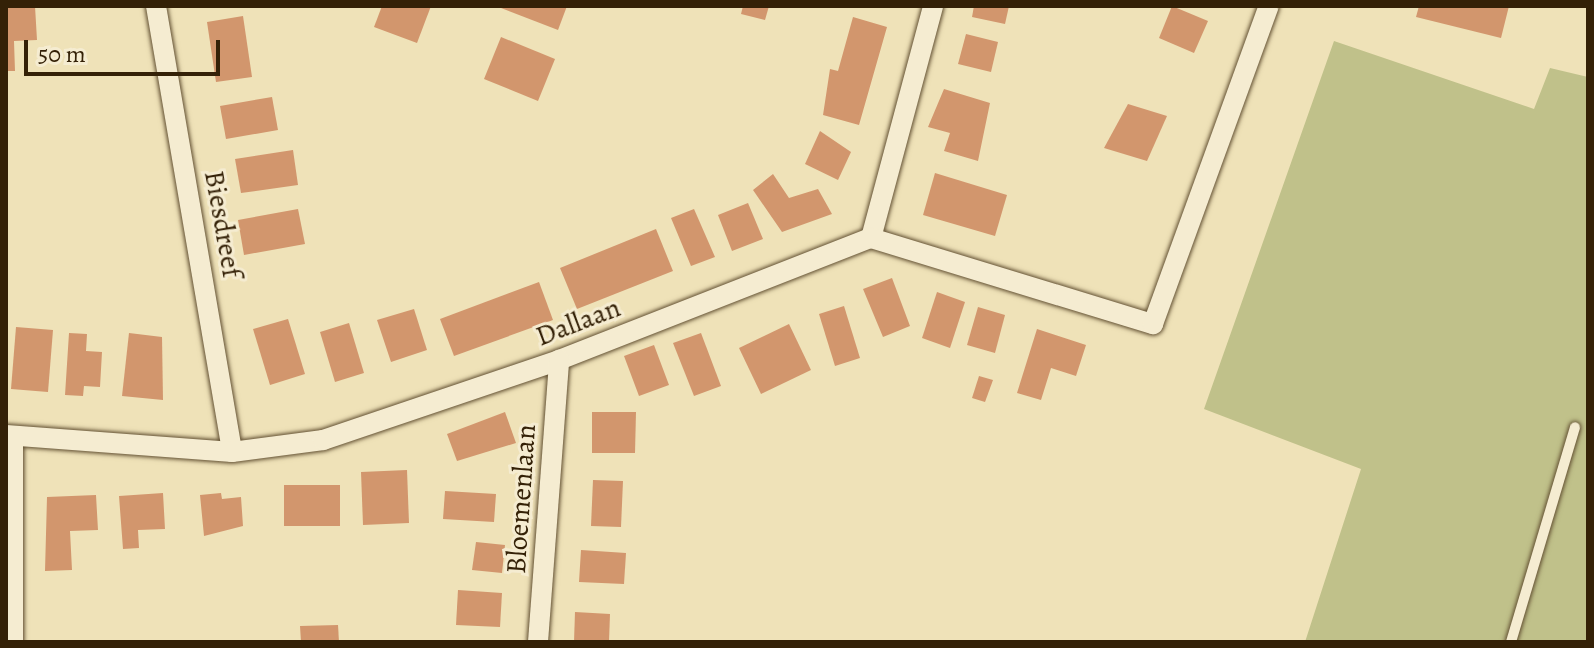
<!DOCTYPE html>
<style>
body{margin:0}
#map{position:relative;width:1594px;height:648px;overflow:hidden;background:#efe2b8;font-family:Alegreya,serif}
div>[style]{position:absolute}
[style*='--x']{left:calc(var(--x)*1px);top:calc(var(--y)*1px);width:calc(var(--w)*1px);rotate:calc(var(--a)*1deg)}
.green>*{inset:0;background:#c0c18a}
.building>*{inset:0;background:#d2966d}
.roads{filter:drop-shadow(0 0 2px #635133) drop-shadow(0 0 2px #635133)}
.lane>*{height:10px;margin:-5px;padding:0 5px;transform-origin:5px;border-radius:5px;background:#f5ecd1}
.street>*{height:20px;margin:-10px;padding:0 10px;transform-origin:10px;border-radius:10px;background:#f5ecd1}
span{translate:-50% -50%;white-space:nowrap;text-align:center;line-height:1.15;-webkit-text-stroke:6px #f5ecd1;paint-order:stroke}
.street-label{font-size:28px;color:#342107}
.frame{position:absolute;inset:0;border:8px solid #342107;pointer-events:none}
.scale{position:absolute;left:24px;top:40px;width:196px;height:36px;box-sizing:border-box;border:4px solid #342107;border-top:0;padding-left:10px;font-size:24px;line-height:28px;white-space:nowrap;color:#342107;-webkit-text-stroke:6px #f5ecd1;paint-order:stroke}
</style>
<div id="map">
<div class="green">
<div style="clip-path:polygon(1334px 41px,1534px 109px,1550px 68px,1588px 77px,1588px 642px,1305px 642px,1361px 469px,1204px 409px)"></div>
</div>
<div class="building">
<div style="clip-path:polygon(27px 6px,35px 6px,37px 40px,14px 41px,15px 71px,6px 71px,6px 7px)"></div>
<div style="clip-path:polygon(382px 6px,431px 6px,417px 43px,374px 27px)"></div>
<div style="clip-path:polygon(496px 6px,567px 6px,558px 30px)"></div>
<div style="clip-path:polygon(743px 6px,769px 6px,765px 20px,741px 14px)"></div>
<div style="clip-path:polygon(974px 6px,1009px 6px,1005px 24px,972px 17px)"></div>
<div style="clip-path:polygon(1172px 6px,1208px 21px,1194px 53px,1159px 38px)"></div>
<div style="clip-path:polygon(1419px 6px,1509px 6px,1501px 38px,1416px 17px)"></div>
<div style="clip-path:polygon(243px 16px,252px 77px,216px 82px,207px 22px)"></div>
<div style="clip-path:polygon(853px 17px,887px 27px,859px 125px,823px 115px,830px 69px,838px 71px)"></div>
<div style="clip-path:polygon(966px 34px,998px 42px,991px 72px,958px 64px)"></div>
<div style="clip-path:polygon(501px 37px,555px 59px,538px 101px,484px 79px)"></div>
<div style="clip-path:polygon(944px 89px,990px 103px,978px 161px,944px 151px,950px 133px,928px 127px)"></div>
<div style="clip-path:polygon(272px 97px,278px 130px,226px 139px,220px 106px)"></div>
<div style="clip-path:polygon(1128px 104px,1167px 116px,1147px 161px,1104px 148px)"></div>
<div style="clip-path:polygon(820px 131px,851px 152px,838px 180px,805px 164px)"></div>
<div style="clip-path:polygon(293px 150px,298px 185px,241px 193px,235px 159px)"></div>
<div style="clip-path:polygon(935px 173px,1007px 195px,995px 236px,923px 215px)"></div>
<div style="clip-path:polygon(773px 174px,789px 198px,818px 189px,832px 214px,782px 232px,753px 190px)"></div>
<div style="clip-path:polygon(748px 203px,763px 239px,732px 251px,718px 215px)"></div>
<div style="clip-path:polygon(298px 209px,305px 244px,244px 255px,238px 220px)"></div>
<div style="clip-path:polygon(694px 209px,715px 257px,691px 266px,671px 218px)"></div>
<div style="clip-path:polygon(656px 229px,673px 271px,577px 309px,560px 268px)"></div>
<div style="clip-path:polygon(892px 278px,910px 326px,883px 337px,863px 289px)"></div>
<div style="clip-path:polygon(539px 282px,553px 320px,454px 356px,440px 319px)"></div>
<div style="clip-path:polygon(937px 292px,965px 302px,950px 348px,922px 338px)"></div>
<div style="clip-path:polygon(844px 306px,860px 358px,835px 366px,819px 314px)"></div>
<div style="clip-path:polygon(978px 307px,1005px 315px,995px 353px,967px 345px)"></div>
<div style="clip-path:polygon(414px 309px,427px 350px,391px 362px,377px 320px)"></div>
<div style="clip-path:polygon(288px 319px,305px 374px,270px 385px,253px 329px)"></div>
<div style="clip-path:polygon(349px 323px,364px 373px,335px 382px,320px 332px)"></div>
<div style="clip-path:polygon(789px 324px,811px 370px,761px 394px,739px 348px)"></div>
<div style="clip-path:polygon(16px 327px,53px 330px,48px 392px,11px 389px)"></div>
<div style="clip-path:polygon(1037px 329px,1086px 345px,1076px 376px,1051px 368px,1041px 400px,1017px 393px)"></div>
<div style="clip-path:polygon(69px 333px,87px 334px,86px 351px,102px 352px,100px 387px,84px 386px,83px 396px,65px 395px)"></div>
<div style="clip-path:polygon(129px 333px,162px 337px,163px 400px,122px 396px)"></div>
<div style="clip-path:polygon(701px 333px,721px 386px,694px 396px,673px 343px)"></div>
<div style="clip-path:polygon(654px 345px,669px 385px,639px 396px,624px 356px)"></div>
<div style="clip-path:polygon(979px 376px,993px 380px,985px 402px,972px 398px)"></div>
<div style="clip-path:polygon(505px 412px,516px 443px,457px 461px,447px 434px)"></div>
<div style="clip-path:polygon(592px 412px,636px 412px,635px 453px,592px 453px)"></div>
<div style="clip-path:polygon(407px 470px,409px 523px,363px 525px,361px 472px)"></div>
<div style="clip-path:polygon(593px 480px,623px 481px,621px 527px,591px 526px)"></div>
<div style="clip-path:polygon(284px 485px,340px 485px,340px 526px,284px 526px)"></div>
<div style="clip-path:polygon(445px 491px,496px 494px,494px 522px,443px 519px)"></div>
<div style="clip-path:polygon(163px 493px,165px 529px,138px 530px,139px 548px,123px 549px,119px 496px)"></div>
<div style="clip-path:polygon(221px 493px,222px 499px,241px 497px,243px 526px,204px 536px,200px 495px)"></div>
<div style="clip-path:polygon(96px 495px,98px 530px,70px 531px,72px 570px,45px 571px,47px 497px)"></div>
<div style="clip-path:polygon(476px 542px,505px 545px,502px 573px,472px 570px)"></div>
<div style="clip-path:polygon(581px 550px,626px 553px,624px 584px,579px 582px)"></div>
<div style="clip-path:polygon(458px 590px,502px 593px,500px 627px,456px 625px)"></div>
<div style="clip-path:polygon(575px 612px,610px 614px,609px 642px,574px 642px)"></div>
<div style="clip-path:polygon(338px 625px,339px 642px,301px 642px,300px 626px)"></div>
</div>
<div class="roads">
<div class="lane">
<div style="--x:1511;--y:642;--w:224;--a:-73.4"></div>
</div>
<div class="street">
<div style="--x:156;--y:6;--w:452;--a:80.3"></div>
<div style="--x:871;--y:238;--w:240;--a:-75"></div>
<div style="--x:6;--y:435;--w:227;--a:4.3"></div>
<div style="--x:232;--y:452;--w:92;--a:-7.5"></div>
<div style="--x:323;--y:440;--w:249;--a:-18.7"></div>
<div style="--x:559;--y:360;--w:335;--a:-21.4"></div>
<div style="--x:871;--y:238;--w:295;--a:17"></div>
<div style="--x:1153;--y:324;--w:338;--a:-70"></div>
<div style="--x:13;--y:642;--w:206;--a:-90"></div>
<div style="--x:538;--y:642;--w:283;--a:-85.7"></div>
</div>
</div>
<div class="street-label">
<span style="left:223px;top:224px;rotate:80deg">Biesdreef</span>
<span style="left:578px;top:322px;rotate:-21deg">Dallaan</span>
<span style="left:521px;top:499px;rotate:-86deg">Bloemenlaan</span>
</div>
<div class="frame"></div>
<div class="scale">50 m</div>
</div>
